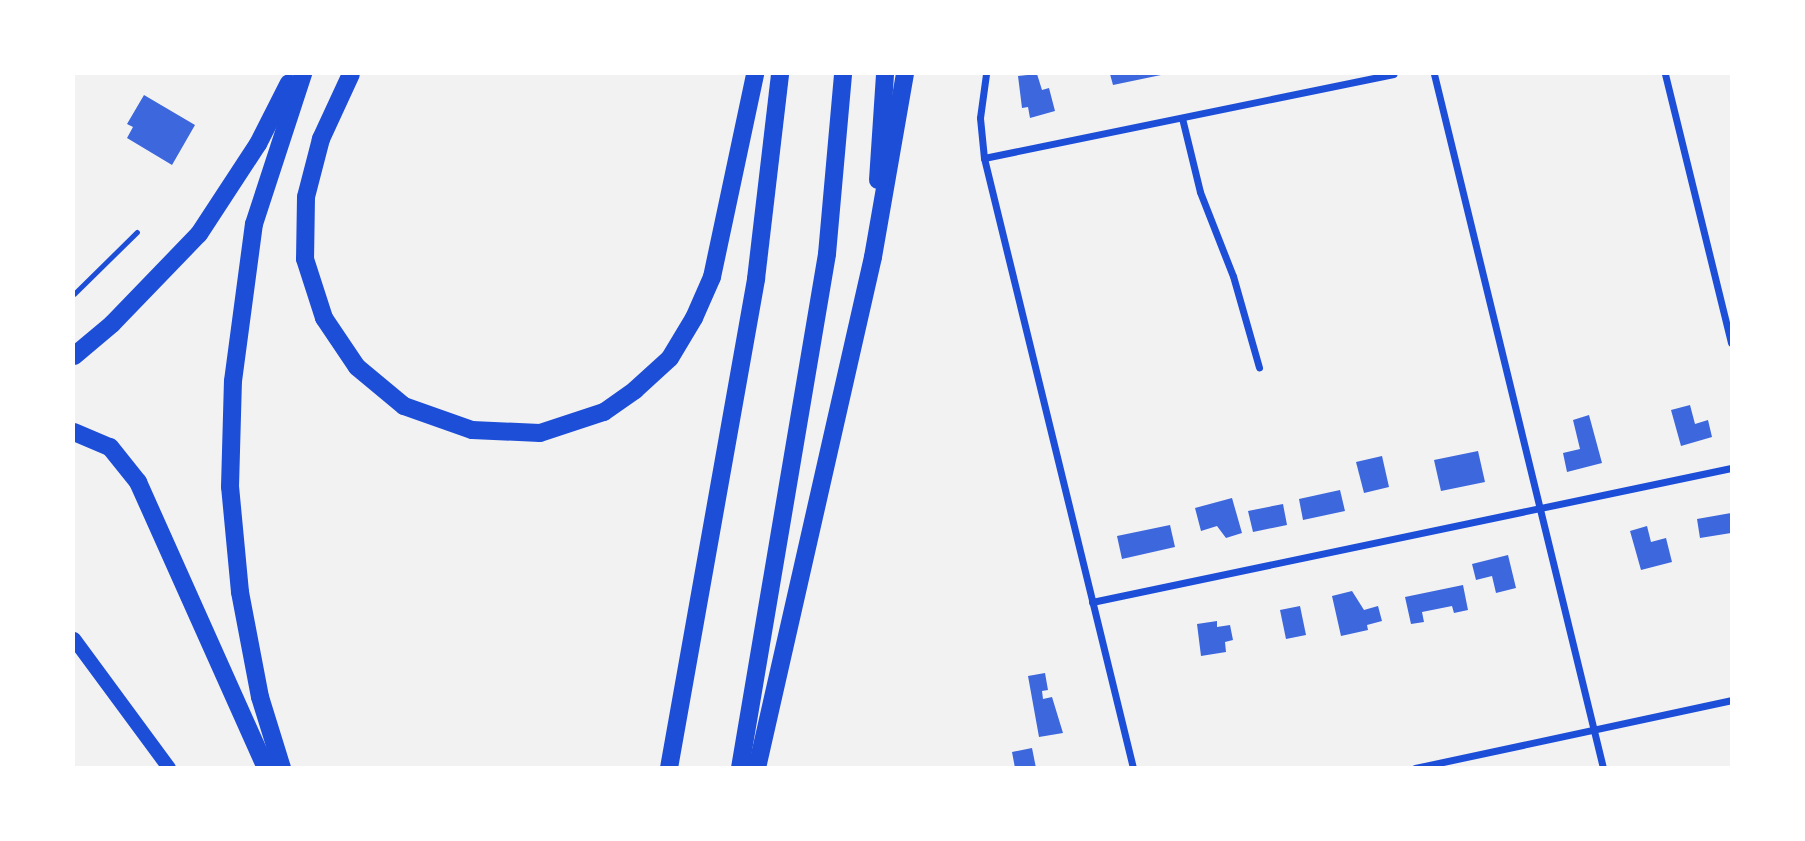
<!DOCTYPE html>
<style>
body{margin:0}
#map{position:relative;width:1805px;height:841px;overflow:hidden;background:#f2f2f2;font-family:"IBM Plex Serif",serif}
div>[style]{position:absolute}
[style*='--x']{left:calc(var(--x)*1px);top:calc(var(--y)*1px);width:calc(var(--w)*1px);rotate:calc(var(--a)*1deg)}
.building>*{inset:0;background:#3d67dc}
.service>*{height:4.5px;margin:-2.25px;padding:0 2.25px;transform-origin:2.25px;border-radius:2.25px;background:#1d4ed8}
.minor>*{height:7px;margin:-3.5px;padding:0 3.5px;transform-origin:3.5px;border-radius:3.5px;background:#1d4ed8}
.secondary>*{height:14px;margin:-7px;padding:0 7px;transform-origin:7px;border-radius:7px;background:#1d4ed8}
.motorway>*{height:18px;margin:-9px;padding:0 9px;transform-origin:9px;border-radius:9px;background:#1d4ed8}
span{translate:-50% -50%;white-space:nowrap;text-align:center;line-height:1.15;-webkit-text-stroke:5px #fff;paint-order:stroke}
.frame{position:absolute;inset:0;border:75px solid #fff;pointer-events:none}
</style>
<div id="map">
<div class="building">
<div style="clip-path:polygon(1037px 74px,1042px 90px,1049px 88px,1055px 111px,1030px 118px,1028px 107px,1022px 108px,1018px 76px)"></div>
<div style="clip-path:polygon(1110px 74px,1161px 74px,1161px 75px,1113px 85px)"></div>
<div style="clip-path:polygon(144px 95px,195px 125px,172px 165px,127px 138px,133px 127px,127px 124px)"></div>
<div style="clip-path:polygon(1690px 405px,1695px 424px,1708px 420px,1712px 437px,1681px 446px,1671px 410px)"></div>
<div style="clip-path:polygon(1589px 415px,1602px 463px,1567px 472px,1563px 453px,1580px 449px,1573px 420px)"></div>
<div style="clip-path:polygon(1478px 451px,1485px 482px,1441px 491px,1434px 460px)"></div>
<div style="clip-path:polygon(1382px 456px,1389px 487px,1364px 493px,1356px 462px)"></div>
<div style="clip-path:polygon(1340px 490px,1345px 511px,1303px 520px,1299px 499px)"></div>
<div style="clip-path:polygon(1232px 498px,1242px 533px,1226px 538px,1217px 526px,1201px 531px,1195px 508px)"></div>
<div style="clip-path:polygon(1283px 504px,1287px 525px,1253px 532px,1248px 511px)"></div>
<div style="clip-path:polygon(1731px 513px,1731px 533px,1700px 538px,1697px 519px)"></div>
<div style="clip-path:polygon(1170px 525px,1175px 547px,1122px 559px,1117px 536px)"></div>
<div style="clip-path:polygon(1647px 526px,1651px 542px,1666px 538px,1672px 562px,1641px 570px,1630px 531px)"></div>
<div style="clip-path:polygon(1508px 555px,1516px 588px,1496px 593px,1492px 576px,1476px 580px,1472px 564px)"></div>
<div style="clip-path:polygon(1463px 585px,1468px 610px,1454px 613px,1452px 606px,1422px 612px,1424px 622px,1411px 624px,1405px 597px)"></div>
<div style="clip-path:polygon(1352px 591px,1364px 610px,1378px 606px,1382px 621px,1367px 625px,1368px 630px,1341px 636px,1332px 596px)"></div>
<div style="clip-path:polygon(1300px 606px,1306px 635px,1286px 639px,1280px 610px)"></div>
<div style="clip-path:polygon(1217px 621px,1217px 627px,1230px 625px,1233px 640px,1225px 642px,1226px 652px,1201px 656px,1197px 624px)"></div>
<div style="clip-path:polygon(1045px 673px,1048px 690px,1042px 691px,1043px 699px,1052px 697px,1063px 733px,1039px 737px,1028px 676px)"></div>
<div style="clip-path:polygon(1032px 748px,1036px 768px,1015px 768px,1012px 752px)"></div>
</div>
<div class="service">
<div style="--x:74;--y:294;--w:88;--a:-44.5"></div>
</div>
<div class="minor">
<div style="--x:986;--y:74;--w:44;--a:97.8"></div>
<div style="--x:980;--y:118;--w:40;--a:84.3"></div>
<div style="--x:984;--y:158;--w:628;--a:76.27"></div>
<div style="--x:1434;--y:74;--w:714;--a:76.31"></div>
<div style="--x:1665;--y:74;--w:277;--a:76.2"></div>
<div style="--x:1182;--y:118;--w:76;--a:76.3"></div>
<div style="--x:1200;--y:192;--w:90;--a:68.6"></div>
<div style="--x:1233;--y:276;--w:95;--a:74.1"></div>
<div style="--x:984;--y:158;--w:418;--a:-11.6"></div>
<div style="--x:1092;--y:602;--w:653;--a:-11.84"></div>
<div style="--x:1415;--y:768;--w:323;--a:-12.1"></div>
</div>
<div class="secondary">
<div style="--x:74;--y:639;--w:160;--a:53.6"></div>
</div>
<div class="motorway">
<div style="--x:351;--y:74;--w:72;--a:114.8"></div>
<div style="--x:321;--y:139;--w:60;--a:104.5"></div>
<div style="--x:306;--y:197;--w:62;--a:90.9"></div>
<div style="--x:305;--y:259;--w:62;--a:72.1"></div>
<div style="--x:324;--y:318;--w:59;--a:56"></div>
<div style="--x:357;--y:367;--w:61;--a:39.7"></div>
<div style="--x:404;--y:406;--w:72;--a:19.4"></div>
<div style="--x:472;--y:430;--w:68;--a:2.5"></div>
<div style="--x:540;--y:433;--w:67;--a:-18.2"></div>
<div style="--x:604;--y:412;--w:38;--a:-35"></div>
<div style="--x:635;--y:390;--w:47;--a:-42.4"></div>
<div style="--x:670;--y:358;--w:47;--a:-59"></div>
<div style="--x:694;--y:318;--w:45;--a:-66.3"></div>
<div style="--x:712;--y:277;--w:208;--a:-78"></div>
<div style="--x:878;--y:180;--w:106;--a:-86.2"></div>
<div style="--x:74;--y:356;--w:50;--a:-40.1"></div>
<div style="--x:112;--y:324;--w:125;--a:-46"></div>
<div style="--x:199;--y:234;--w:108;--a:-56.8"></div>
<div style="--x:258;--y:144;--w:68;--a:-63.1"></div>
<div style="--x:74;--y:432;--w:39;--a:23"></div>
<div style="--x:110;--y:447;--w:45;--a:51.3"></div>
<div style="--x:138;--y:482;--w:313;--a:65.9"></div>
<div style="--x:282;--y:768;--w:74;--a:-107.2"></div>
<div style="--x:260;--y:697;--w:107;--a:-100.8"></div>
<div style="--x:240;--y:592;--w:105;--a:-95.4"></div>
<div style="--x:230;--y:487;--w:106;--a:-88.4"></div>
<div style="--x:233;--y:381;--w:158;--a:-82.4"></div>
<div style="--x:254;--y:224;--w:158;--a:-71.9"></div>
<div style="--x:669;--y:768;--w:497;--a:-79.9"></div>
<div style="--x:756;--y:279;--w:206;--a:-83.3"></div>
<div style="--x:740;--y:768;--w:521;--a:-80.39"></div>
<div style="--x:827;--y:254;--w:181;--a:-84.9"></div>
<div style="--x:757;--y:768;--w:524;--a:-77.21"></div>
<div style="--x:873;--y:257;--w:186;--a:-80.1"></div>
</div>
<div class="frame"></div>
</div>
